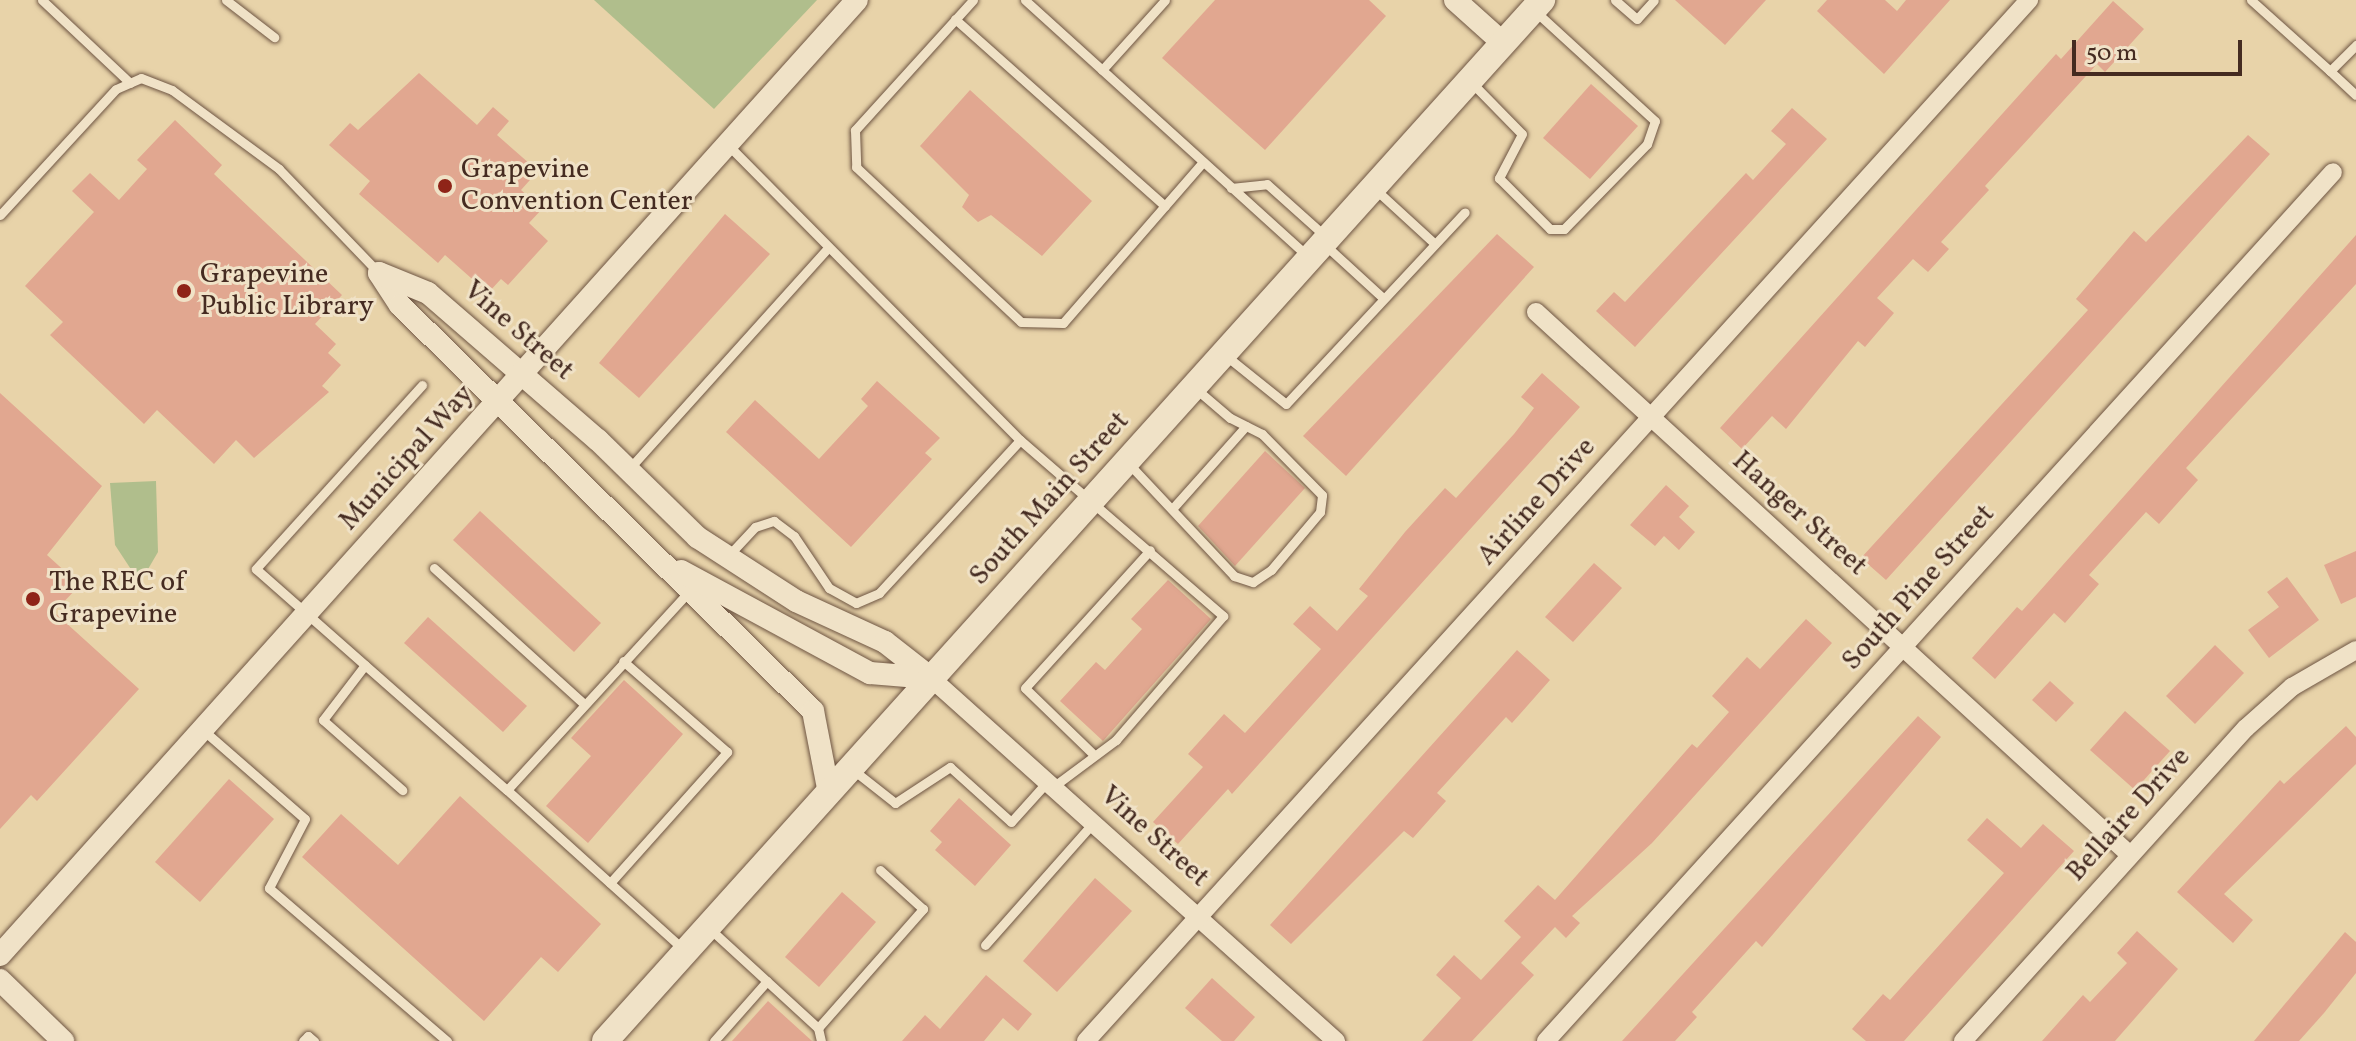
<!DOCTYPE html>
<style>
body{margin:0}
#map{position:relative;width:2356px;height:1041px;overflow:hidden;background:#e8d3a9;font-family:Vollkorn,serif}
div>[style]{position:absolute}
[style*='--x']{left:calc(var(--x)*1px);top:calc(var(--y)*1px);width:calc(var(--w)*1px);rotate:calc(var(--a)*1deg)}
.green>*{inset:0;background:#b0be8c}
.building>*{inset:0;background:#e1a790}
.roads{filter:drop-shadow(0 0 2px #6e5543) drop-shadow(0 0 2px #6e5543)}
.service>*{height:9px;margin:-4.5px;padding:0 4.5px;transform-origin:4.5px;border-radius:4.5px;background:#f0e2c7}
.minor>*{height:18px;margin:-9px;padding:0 9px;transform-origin:9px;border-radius:9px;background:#f0e2c7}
.tertiary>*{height:22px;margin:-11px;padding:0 11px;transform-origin:11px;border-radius:11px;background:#f0e2c7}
.secondary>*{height:26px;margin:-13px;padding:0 13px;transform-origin:13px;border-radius:13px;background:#f0e2c7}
.dots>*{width:22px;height:22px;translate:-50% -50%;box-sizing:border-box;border:4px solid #f0e2c7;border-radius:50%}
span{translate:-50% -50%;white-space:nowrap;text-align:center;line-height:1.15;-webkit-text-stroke:6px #f0e2c7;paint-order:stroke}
.poi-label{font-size:28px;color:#452b21}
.left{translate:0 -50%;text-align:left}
.street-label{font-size:28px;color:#452b21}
.scale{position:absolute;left:2072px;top:40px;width:170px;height:36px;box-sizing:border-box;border:4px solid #452b21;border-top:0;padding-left:10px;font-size:24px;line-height:28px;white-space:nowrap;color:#452b21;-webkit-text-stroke:6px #f0e2c7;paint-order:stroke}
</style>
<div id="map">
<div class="green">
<div style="clip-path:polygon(594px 0,817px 0,714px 109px)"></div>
<div style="clip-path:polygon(156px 481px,158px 552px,144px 576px,136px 577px,115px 545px,110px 483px)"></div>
</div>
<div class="building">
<div style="clip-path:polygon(1215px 0,1369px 0,1386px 16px,1265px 150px,1162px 58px)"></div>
<div style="clip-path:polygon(1675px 0,1766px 0,1725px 45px)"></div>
<div style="clip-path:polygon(1827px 0,1885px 0,1897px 11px,1906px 0,1950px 0,1884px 74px,1817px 11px)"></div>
<div style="clip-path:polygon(2113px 1px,2144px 29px,2105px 72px,2097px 64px,1985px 186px,1989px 190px,1941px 242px,1949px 249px,1928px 272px,1913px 259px,1877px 298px,1894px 313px,1865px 347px,1858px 341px,1786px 429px,1772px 416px,1742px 449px,1720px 428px,2056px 54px,2061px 59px)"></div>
<div style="clip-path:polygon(419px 73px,477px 125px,493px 107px,509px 121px,497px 135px,538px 171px,521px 190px,542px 209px,529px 223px,548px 241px,508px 285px,501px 279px,488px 293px,445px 255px,438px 263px,359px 194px,370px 181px,329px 145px,350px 123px,358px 130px)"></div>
<div style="clip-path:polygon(1591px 84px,1638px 126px,1590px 179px,1543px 138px)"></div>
<div style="clip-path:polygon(970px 90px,1092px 201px,1042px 256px,991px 215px,978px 222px,962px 207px,969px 195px,920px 146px)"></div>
<div style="clip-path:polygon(1792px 108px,1827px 139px,1635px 347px,1596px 311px,1614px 292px,1625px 302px,1746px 173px,1753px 180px,1786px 144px,1771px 131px)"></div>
<div style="clip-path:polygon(175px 120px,222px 165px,214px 174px,342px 295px,315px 324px,336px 344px,328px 353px,341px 365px,322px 386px,329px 392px,254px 458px,236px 440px,214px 464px,157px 410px,144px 424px,50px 335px,63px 322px,25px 286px,94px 212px,72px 191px,90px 173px,119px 200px,147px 169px,137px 160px)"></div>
<div style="clip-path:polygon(2248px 135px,2270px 154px,1886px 580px,1861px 558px,2088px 310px,2076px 299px,2134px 231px,2146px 242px)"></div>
<div style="clip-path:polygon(725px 214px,770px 254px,639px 398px,599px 363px)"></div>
<div style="clip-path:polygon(1497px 234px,1534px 267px,1346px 476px,1303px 436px)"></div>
<div style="clip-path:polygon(2356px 235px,2356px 284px,2186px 468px,2198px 480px,2159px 524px,2146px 512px,2089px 575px,2099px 584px,2065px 623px,2054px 613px,1995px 679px,1972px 658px,2017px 607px,2022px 611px)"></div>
<div style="clip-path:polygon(1542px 373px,1580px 407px,1232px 794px,1228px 789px,1178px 844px,1153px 822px,1203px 767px,1188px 754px,1224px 714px,1245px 733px,1321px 649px,1293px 624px,1310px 606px,1337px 631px,1368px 596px,1359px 589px,1405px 532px,1445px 488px,1456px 498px,1514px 434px,1534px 408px,1521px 397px)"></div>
<div style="clip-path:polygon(877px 381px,940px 438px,925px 453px,932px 459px,851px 547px,726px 432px,755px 400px,819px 459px,868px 406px,861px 399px)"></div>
<div style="clip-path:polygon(0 393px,102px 486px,47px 555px,80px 585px,54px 612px,139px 689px,37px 801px,31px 795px,0 829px)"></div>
<div style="clip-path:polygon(1265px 451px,1305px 488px,1235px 566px,1198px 526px)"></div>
<div style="clip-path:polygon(1666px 485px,1689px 506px,1679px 517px,1695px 532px,1679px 550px,1664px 536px,1655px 546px,1630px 525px)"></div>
<div style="clip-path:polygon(480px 511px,601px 623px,574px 652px,453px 540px)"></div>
<div style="clip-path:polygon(2356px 551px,2356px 597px,2341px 604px,2324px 565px)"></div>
<div style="clip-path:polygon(1594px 563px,1622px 588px,1573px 642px,1545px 617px)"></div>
<div style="clip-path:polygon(2287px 577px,2319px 620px,2269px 658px,2248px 630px,2279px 607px,2267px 592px)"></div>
<div style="clip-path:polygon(1168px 580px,1211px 619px,1103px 741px,1060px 701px,1096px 662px,1105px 670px,1142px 629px,1131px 619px)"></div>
<div style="clip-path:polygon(428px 617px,527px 706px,503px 732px,404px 643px)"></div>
<div style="clip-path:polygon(1806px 619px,1832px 643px,1652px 843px,1572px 916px,1580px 923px,1566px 938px,1555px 927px,1521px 963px,1534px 975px,1472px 1041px,1422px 1041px,1461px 998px,1436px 975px,1454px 955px,1481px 980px,1521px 937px,1504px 921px,1538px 885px,1555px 900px,1692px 744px,1697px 748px,1729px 712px,1712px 696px,1747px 657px,1760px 669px)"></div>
<div style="clip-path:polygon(2215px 645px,2244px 673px,2195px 724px,2166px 696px)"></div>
<div style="clip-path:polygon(1517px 650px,1550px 680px,1512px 723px,1506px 717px,1437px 793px,1446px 801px,1413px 838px,1404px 831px,1291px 944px,1270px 925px)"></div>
<div style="clip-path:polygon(624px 680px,683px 734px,588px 843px,546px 806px,591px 756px,571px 738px)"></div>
<div style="clip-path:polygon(2050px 681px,2074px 703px,2056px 722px,2032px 700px)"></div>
<div style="clip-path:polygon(2125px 711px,2170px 751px,2135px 790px,2090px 750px)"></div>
<div style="clip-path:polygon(1918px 716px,1941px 737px,1762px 947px,1756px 941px,1692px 1012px,1697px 1017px,1675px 1041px,1622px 1041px)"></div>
<div style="clip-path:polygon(2346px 726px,2356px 737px,2356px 764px,2224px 894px,2253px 920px,2233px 943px,2177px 892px,2280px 780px,2284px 784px)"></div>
<div style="clip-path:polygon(229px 779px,274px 819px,200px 902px,155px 862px)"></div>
<div style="clip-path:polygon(460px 796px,601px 924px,558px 972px,541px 957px,484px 1021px,302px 857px,341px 814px,398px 865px)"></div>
<div style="clip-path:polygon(959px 798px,1011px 845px,975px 886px,935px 850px,942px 842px,930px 831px)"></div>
<div style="clip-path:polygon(1987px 818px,2021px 848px,2043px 824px,2074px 851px,1904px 1041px,1866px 1041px,1852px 1029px,1883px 994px,1890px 1000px,2004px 873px,1967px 840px)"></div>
<div style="clip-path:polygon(1095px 878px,1132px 911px,1057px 992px,1023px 961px)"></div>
<div style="clip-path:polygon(842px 892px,876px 922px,819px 987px,785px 957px)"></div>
<div style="clip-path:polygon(2137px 931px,2178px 969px,2115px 1041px,2042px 1041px,2083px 995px,2090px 1002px,2127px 963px,2117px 953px)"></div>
<div style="clip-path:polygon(2345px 932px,2356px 942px,2356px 973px,2324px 1013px,2299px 1041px,2254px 1041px)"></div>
<div style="clip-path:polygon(986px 975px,1032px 1014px,1018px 1031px,1003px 1018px,984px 1041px,902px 1041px,925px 1015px,940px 1029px)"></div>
<div style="clip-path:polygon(1212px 978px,1255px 1017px,1234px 1041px,1222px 1041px,1185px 1008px)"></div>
<div style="clip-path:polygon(768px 1001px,812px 1041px,732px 1041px)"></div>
</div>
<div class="roads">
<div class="service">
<div style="--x:42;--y:0;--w:121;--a:43.3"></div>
<div style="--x:226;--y:0;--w:61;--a:37.6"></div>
<div style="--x:973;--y:0;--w:176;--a:132.2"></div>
<div style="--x:855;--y:130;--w:37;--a:88"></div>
<div style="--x:856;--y:167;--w:226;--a:43.2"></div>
<div style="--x:1021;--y:322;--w:42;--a:1.4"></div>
<div style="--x:1063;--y:323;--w:213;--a:-49"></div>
<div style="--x:1025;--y:0;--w:381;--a:42.2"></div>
<div style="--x:1615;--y:0;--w:29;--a:41"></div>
<div style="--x:1637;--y:19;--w:25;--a:-48"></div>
<div style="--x:2251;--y:0;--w:106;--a:41.9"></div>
<div style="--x:2330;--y:71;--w:37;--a:-45"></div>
<div style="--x:955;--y:19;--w:281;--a:41.7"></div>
<div style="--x:1102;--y:70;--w:94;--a:-48"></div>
<div style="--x:2330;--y:71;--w:35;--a:43"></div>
<div style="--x:1472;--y:83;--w:71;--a:45.6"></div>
<div style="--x:1522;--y:134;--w:50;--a:117.6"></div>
<div style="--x:1499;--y:178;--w:72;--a:45"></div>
<div style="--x:1550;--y:229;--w:14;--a:0"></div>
<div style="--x:1564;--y:229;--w:119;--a:-45.7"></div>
<div style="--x:1647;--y:144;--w:24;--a:-71"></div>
<div style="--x:1655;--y:121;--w:163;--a:-137.5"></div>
<div style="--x:728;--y:145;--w:415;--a:45.3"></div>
<div style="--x:1231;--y:188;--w:36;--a:-6"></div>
<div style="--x:1267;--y:184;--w:79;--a:41.9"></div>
<div style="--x:1375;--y:189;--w:81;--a:42.5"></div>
<div style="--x:0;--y:215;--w:171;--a:-47.4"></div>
<div style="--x:116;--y:89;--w:27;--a:-24"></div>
<div style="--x:141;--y:78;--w:33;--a:21"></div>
<div style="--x:172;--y:90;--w:133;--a:36.4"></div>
<div style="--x:279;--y:169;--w:144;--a:46.1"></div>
<div style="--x:1324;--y:244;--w:80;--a:42.5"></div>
<div style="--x:1225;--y:355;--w:78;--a:38.8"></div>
<div style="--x:1286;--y:404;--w:262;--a:-47"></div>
<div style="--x:422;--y:385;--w:248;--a:132.1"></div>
<div style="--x:256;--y:569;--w:334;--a:41.4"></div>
<div style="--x:1129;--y:464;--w:154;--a:46.8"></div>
<div style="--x:1234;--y:576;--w:20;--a:18"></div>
<div style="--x:1253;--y:582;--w:22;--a:-34"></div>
<div style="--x:1271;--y:570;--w:76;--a:-49.8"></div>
<div style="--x:1320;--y:512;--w:17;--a:-83"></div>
<div style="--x:1322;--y:495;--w:86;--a:-134.5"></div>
<div style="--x:1262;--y:434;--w:36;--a:-153"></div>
<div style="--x:1230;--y:418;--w:46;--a:-139.4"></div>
<div style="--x:628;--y:470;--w:299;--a:-48"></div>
<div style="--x:1172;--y:509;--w:111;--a:-48.3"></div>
<div style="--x:728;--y:556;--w:40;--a:-47"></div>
<div style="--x:755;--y:527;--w:20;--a:-18"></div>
<div style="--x:774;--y:521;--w:25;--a:37"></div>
<div style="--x:794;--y:536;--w:63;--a:56.1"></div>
<div style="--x:829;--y:588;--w:31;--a:29"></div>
<div style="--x:856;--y:603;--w:25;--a:-23"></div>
<div style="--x:879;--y:593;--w:208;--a:-47.3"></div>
<div style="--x:1020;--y:440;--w:269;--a:40.9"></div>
<div style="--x:1223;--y:616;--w:164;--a:130.8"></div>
<div style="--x:1116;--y:740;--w:79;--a:143.3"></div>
<div style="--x:434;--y:568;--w:202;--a:42.2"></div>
<div style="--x:365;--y:665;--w:69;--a:127.4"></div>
<div style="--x:323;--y:720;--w:106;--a:41.5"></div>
<div style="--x:203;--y:730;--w:135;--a:41.1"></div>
<div style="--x:305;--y:819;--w:78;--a:117.6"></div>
<div style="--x:269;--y:888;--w:235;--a:40.7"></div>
<div style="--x:1092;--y:753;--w:93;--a:-135.9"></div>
<div style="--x:1025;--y:688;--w:186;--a:-47.8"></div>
<div style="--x:852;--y:769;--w:55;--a:38.3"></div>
<div style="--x:895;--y:803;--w:66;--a:-33.2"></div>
<div style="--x:950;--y:767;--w:82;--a:42"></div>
<div style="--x:1011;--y:822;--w:54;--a:-48"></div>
<div style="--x:610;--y:883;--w:176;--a:-48.2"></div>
<div style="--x:727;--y:752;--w:138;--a:-138.8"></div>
<div style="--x:710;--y:929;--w:147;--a:42.5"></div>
<div style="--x:818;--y:1028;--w:13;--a:77"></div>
<div style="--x:985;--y:945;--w:163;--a:-48.5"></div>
<div style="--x:683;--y:949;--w:237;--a:-137.9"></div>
<div style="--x:507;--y:790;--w:271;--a:-47.5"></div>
<div style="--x:818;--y:1028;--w:159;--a:-48.6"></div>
<div style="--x:923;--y:909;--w:58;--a:-137.8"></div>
<div style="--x:303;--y:1041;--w:7;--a:-45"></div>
<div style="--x:308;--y:1036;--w:8;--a:40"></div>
<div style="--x:714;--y:1041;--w:80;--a:-48.5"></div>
</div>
<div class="minor">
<div style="--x:1536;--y:312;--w:805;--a:42.43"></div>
<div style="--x:931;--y:678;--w:544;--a:41.87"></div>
<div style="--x:1086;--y:1041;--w:1405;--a:-47.83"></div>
<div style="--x:1546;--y:1041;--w:1172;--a:-47.83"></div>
<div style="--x:1963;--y:1041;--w:422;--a:-47.9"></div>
<div style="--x:2246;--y:728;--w:62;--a:-41.7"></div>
<div style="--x:2292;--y:687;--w:74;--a:-30"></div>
</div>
<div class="tertiary">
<div style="--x:1455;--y:0;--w:64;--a:41.9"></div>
<div style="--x:379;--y:273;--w:38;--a:57"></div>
<div style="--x:400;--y:305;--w:579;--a:44.51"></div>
<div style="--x:813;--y:711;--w:78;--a:79"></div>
<div style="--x:379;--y:273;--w:53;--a:22.2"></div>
<div style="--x:428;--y:293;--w:225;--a:40.9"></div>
<div style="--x:598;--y:440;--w:139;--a:44.4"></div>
<div style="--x:697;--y:537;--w:118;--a:32.9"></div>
<div style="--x:796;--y:601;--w:98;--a:24.7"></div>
<div style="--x:885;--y:642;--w:58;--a:38"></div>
<div style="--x:681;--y:571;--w:215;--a:28.4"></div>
<div style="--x:870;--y:673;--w:61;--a:4.7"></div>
<div style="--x:0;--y:955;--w:1283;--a:-48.1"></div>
<div style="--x:0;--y:980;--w:88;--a:44.1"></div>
</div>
<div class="secondary">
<div style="--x:605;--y:1041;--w:1401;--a:-48.01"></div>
</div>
</div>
<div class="dots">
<div style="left:445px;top:186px;background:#8f2418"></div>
<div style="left:184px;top:291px;background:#8f2418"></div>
<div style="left:33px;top:599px;background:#8f2418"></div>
</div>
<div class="poi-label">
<span class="left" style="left:461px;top:186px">Grapevine<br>Convention Center</span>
<span class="left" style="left:200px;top:291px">Grapevine<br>Public Library</span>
<span class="left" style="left:49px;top:599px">The REC of<br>Grapevine</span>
</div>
<div class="street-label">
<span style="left:518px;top:331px;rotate:41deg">Vine Street</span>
<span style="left:407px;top:458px;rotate:-48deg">Municipal Way</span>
<span style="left:1050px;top:499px;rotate:-48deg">South Main Street</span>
<span style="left:1537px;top:502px;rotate:-48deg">Airline Drive</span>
<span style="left:1799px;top:514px;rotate:42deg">Hanger Street</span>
<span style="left:1919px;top:588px;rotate:-48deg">South Pine Street</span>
<span style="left:2129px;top:815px;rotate:-48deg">Bellaire Drive</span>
<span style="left:1154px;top:837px;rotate:42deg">Vine Street</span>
</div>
<div class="scale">50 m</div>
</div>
